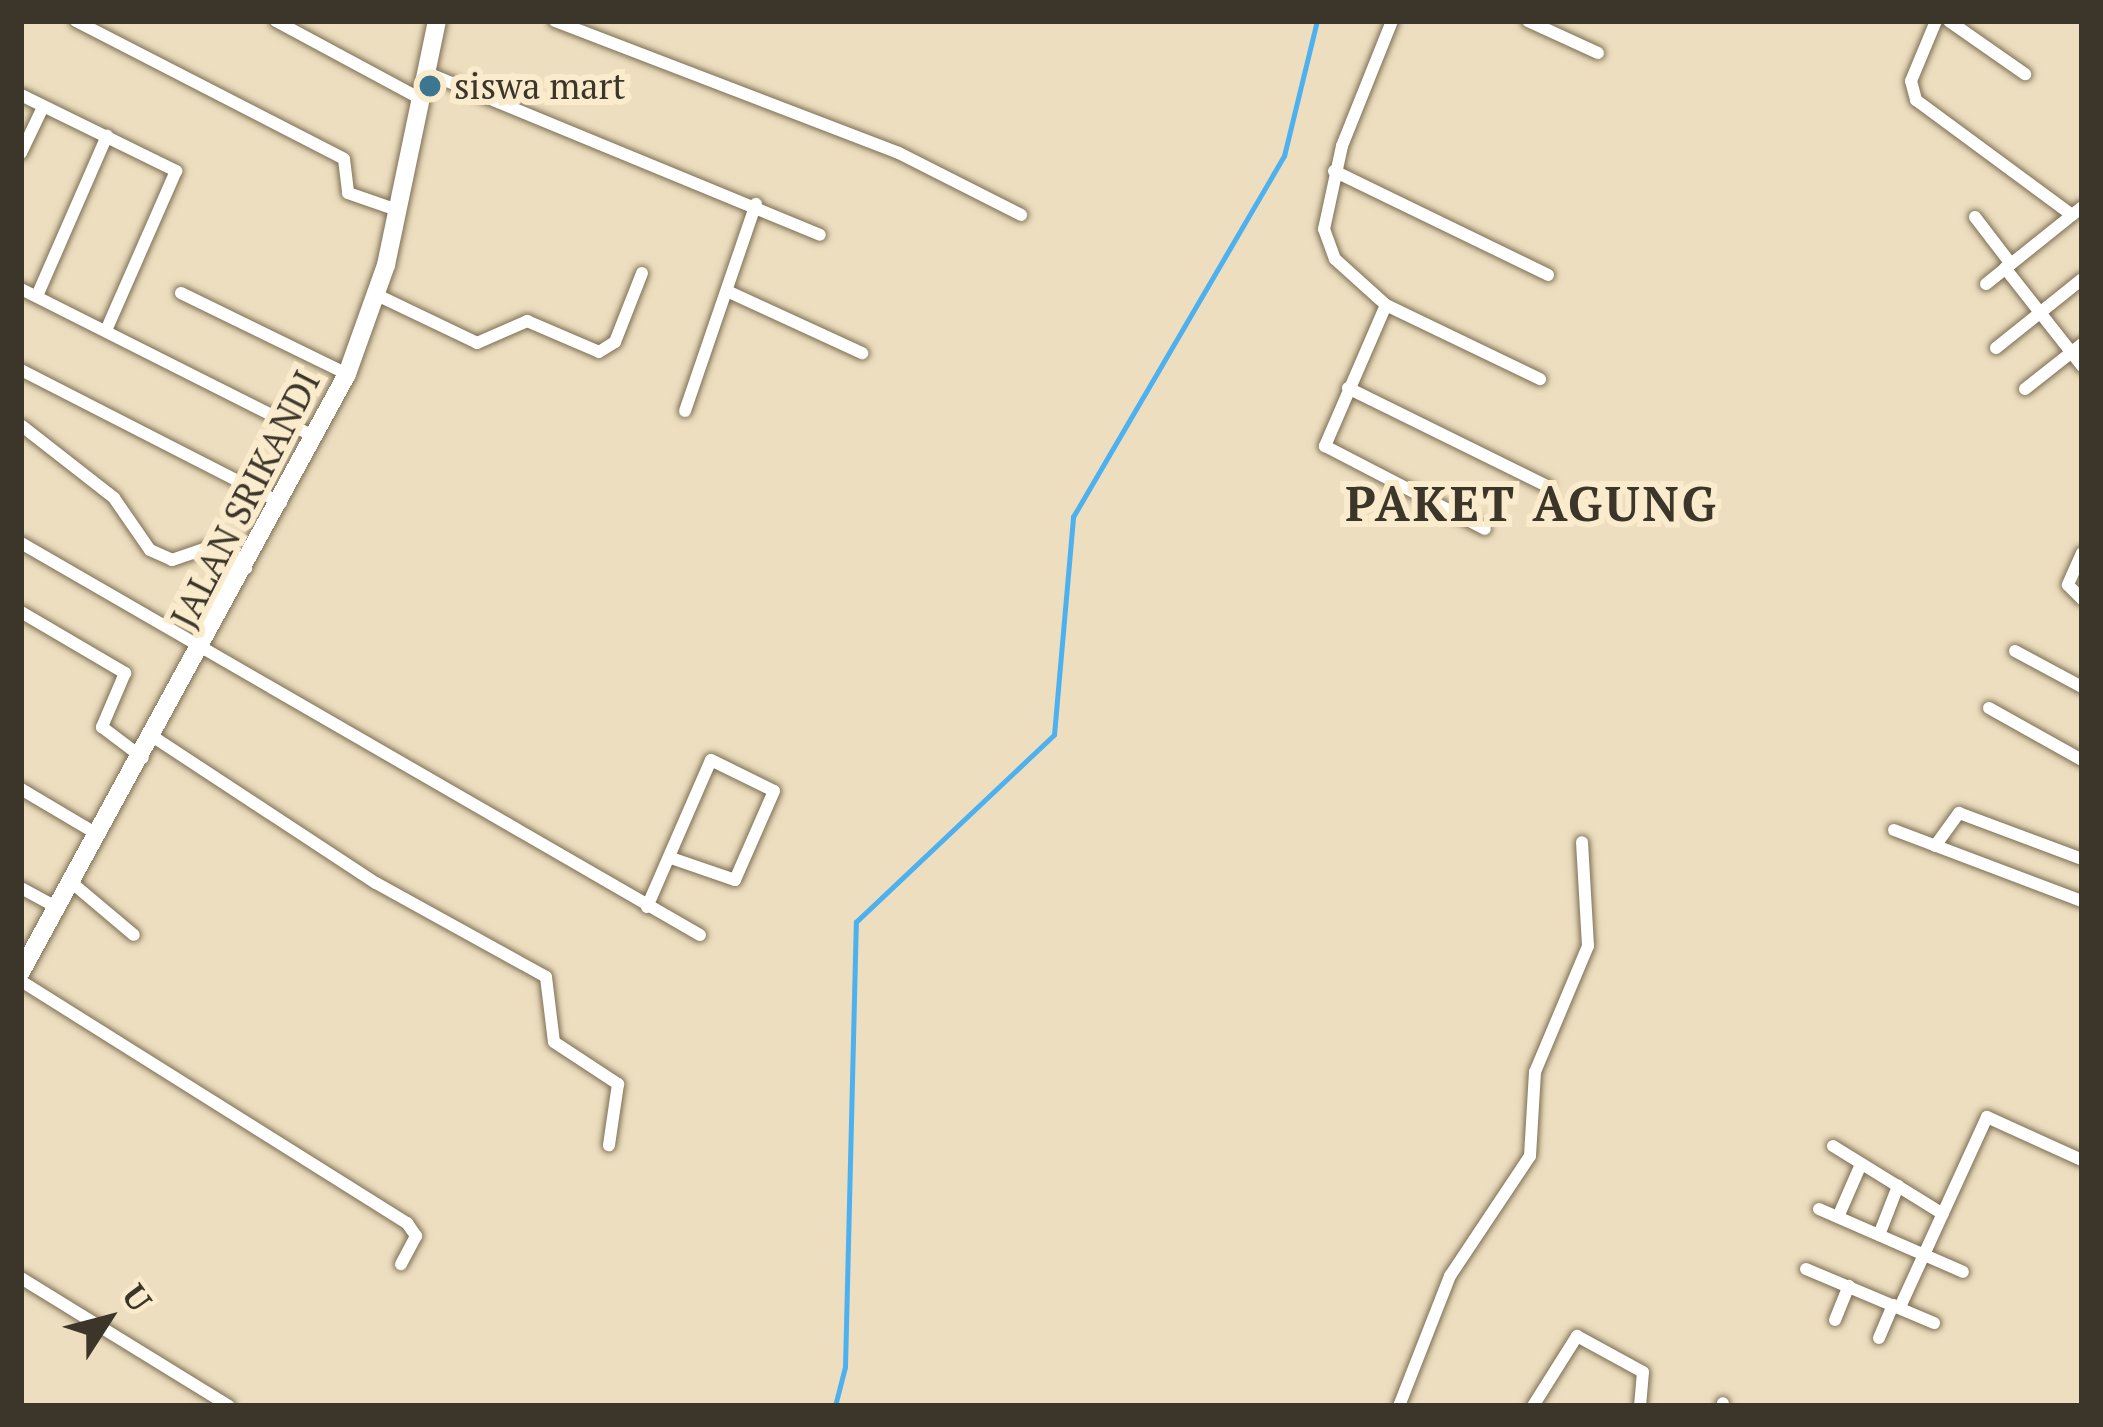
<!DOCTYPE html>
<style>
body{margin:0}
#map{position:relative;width:2103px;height:1427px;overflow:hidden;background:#eddebf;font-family:"PT Serif",serif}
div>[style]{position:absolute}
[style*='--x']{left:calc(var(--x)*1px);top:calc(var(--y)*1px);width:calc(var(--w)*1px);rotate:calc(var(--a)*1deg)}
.stream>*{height:4.5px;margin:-2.25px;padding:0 2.25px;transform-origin:2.25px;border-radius:2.25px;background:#4db0ef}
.roads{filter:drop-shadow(0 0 3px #7c6e53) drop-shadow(0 0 3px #7c6e53)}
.street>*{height:12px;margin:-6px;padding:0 6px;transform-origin:6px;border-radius:6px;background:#fff}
.secondary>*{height:18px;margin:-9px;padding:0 9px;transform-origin:9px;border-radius:9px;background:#fff}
.dots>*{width:33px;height:33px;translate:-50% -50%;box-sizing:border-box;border:6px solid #faebcc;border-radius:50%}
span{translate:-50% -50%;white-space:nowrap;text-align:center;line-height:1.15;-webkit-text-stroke:12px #faebcc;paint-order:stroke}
.poi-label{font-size:36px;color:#3c362a}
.left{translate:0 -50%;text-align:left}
.street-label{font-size:36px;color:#3c362a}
.district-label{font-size:48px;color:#3c362a;font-weight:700;letter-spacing:3px}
.frame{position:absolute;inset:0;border:24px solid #3c362a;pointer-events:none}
.north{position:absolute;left:48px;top:1259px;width:120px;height:120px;-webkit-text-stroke:9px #faebcc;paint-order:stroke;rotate:54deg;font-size:33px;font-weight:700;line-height:48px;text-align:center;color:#3c362a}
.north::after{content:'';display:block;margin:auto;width:42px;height:54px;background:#3c362a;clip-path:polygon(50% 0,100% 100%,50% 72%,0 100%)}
</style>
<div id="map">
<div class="stream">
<div style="--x:835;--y:1406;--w:40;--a:-75.6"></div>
<div style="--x:845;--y:1367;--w:445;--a:-88.6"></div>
<div style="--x:856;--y:922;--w:272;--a:-43.4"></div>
<div style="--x:1054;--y:735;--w:219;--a:-85"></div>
<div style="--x:1073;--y:517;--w:418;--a:-59.7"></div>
<div style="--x:1284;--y:156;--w:139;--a:-76.3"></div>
</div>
<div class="roads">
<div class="street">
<div style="--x:76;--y:21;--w:301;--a:27.2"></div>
<div style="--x:344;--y:159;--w:34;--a:83"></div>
<div style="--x:348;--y:193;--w:52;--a:19.1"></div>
<div style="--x:276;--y:21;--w:162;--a:28.3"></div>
<div style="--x:555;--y:21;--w:368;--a:21"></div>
<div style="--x:899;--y:153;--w:137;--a:26.9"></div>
<div style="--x:1392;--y:21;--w:135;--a:111.8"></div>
<div style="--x:1342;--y:146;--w:85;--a:102.2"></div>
<div style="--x:1324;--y:229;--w:32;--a:70"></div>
<div style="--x:1335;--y:259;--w:69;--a:42"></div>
<div style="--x:1386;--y:305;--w:154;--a:113.4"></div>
<div style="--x:1325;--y:446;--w:180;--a:27.4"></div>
<div style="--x:1528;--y:21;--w:77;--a:24.6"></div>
<div style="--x:1936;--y:21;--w:65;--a:112.6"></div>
<div style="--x:1911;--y:81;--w:20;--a:75"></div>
<div style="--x:1916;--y:100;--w:194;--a:36.4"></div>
<div style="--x:1949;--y:21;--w:93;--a:34.9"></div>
<div style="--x:425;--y:72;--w:427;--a:22.4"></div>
<div style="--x:21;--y:95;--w:173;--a:26.1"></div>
<div style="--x:176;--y:171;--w:171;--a:113.7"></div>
<div style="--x:21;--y:153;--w:51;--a:-64.4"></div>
<div style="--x:1334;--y:171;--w:238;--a:25.9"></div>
<div style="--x:1975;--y:217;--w:59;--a:52.5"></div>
<div style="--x:2005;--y:268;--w:125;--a:51.8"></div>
<div style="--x:1986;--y:284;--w:123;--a:-38.7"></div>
<div style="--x:21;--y:289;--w:329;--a:26.7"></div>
<div style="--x:727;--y:291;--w:149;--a:24.7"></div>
<div style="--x:181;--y:293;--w:185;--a:26"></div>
<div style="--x:377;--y:295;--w:111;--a:25.6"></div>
<div style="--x:477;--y:343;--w:55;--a:-23.7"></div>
<div style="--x:527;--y:321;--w:78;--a:23.3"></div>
<div style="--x:599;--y:352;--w:19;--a:-32"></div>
<div style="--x:615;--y:342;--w:74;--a:-68.6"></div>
<div style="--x:37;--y:296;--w:175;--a:-66.4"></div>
<div style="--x:1386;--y:305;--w:171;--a:25.7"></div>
<div style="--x:1996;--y:348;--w:110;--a:-38.7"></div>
<div style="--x:21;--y:370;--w:292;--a:27.1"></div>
<div style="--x:1348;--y:388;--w:222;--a:26.2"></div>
<div style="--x:2025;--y:389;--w:73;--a:-38.3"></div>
<div style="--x:685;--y:411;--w:219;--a:-71.1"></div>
<div style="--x:22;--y:426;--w:117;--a:38"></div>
<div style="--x:114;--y:498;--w:63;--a:55.3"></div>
<div style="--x:150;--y:550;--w:24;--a:24"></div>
<div style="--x:172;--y:560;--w:40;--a:-18.9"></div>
<div style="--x:210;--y:547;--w:42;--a:30.3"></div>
<div style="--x:21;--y:543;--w:784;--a:30"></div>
<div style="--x:2082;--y:553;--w:35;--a:114"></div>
<div style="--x:2068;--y:585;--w:20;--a:45"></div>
<div style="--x:21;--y:612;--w:121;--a:30.4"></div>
<div style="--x:125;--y:673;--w:59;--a:113.1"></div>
<div style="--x:102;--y:727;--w:51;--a:37.1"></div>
<div style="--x:2015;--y:651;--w:76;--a:28.2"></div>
<div style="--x:1989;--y:708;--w:107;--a:29.2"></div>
<div style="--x:155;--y:738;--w:264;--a:33.3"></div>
<div style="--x:376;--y:883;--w:194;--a:28.9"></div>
<div style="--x:546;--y:977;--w:65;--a:83"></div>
<div style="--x:554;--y:1042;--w:77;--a:33.3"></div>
<div style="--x:618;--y:1084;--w:62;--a:98.4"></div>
<div style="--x:21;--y:789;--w:88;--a:30.6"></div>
<div style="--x:1894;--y:830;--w:201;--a:20.7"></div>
<div style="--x:1935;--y:846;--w:41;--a:-54"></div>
<div style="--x:1959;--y:813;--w:131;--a:20.5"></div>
<div style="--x:71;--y:882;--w:82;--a:40.1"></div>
<div style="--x:21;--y:888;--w:42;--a:28.4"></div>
<div style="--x:647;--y:907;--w:160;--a:-66.5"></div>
<div style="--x:711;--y:760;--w:70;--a:26.2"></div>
<div style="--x:774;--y:791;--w:97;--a:113.7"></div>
<div style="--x:735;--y:880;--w:68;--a:-161"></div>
<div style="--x:21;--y:981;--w:456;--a:32.1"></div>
<div style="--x:407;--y:1223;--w:16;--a:55"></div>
<div style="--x:416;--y:1236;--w:32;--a:118"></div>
<div style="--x:1833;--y:1146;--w:129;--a:31.7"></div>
<div style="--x:1819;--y:1209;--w:157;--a:23.6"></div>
<div style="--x:1838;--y:1217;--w:58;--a:-66.5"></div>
<div style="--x:1879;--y:1235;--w:53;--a:-68.8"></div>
<div style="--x:1806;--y:1269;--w:139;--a:22.9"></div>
<div style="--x:21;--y:1278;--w:244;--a:31.6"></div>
<div style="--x:1900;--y:1307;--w:209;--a:-65.4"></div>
<div style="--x:1987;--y:1117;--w:104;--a:24.4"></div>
<div style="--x:1835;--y:1320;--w:37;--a:-68"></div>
<div style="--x:1879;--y:1338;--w:36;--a:-67"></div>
<div style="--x:1399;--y:1406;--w:140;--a:-68.6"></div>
<div style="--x:1450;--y:1276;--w:144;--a:-56.3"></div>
<div style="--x:1530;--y:1156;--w:84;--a:-86.6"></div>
<div style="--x:1535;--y:1072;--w:137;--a:-67.2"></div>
<div style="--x:1588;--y:946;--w:104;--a:-93.3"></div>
<div style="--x:1533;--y:1406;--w:83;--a:-57.8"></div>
<div style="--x:1577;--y:1336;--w:75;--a:28.6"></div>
<div style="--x:1643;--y:1372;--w:34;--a:95"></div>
<div style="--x:1722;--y:1406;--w:3;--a:-72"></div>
</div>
<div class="secondary">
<div style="--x:21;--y:972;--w:681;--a:-61.4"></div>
<div style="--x:347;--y:374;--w:116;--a:-70.3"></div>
<div style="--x:386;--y:265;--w:249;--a:-78.2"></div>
</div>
</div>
<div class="dots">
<div style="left:430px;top:86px;background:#3d7690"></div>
</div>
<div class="poi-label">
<span class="left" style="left:454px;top:86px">siswa mart</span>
</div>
<div class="street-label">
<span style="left:245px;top:499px;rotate:-63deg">JALAN SRIKANDI</span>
</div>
<div class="district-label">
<span style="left:1532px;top:504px">PAKET AGUNG</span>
</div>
<div class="frame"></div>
<div class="north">U</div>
</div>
